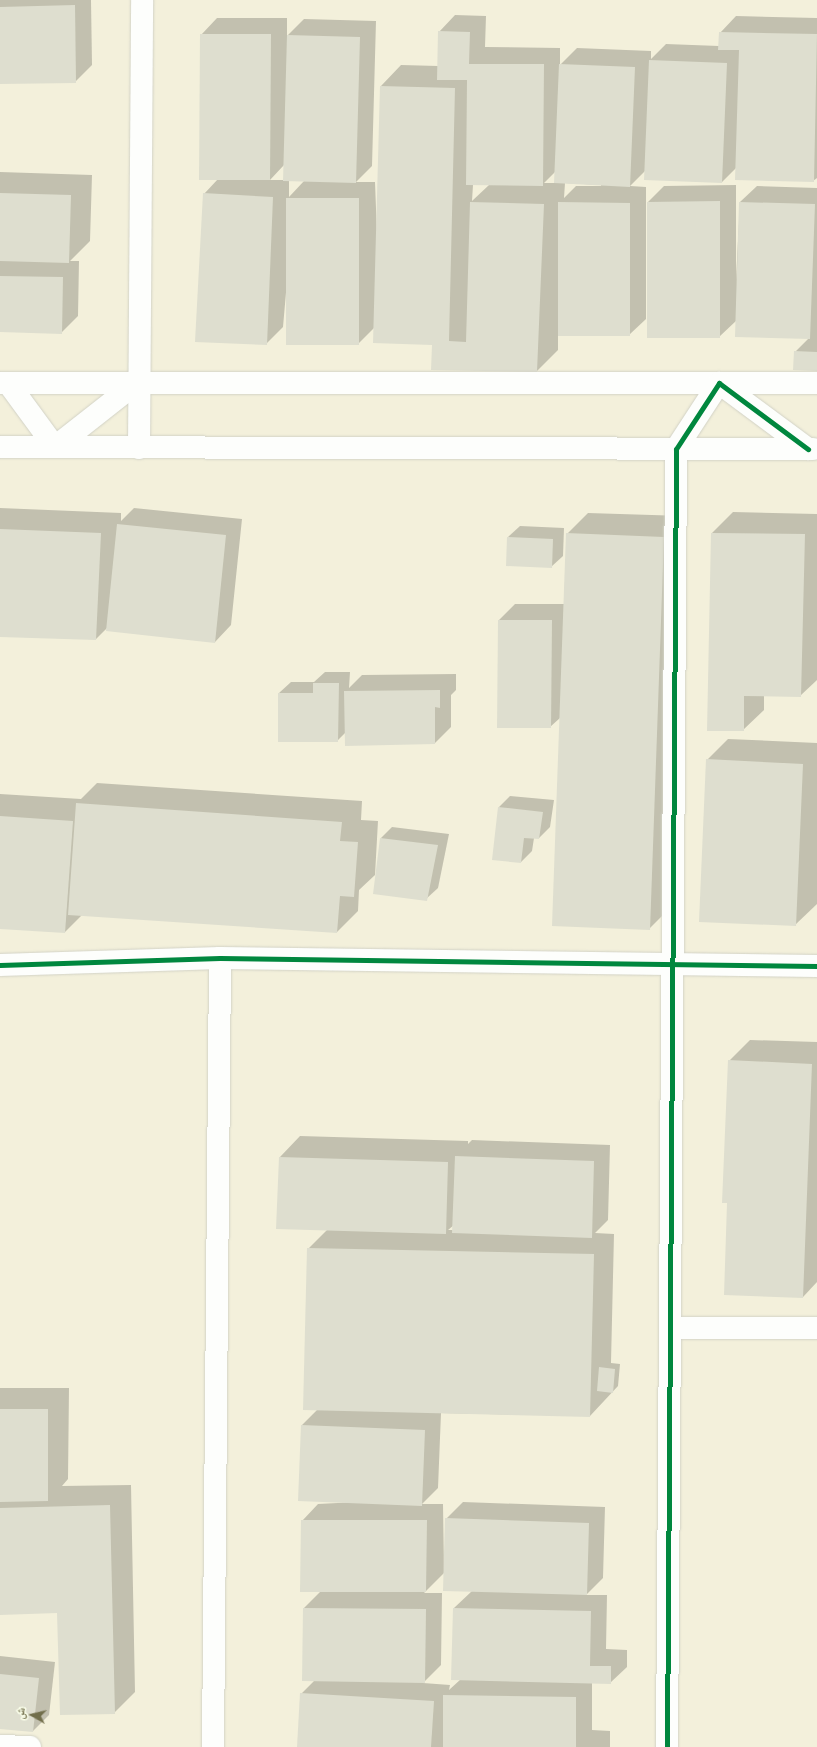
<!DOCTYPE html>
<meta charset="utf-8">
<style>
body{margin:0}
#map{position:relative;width:817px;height:1747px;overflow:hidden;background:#f4f5e9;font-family:Commissioner,"Noto Naskh Arabic",sans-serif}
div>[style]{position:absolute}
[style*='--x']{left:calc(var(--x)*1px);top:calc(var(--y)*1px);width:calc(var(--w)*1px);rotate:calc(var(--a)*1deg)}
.commercial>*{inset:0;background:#f3f0db}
.shadow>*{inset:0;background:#0003}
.building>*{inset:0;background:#dedecf}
.roads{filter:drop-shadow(0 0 1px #d2d2c6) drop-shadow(0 0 1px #d2d2c6)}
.street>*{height:22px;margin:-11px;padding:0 11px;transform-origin:11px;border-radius:11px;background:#fdfefc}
.cycleway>*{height:5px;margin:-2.5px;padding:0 2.5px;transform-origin:2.5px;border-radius:2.5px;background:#00873e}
span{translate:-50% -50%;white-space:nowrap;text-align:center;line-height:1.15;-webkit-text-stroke:3.5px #fafeea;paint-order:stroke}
.north{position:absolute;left:12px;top:1695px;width:40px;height:40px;-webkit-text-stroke:3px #fafeea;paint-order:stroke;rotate:278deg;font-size:11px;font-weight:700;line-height:16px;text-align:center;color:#716e4b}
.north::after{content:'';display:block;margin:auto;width:14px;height:18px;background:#716e4b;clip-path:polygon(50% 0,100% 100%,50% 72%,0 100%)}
</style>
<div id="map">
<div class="commercial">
<div style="clip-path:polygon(0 0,817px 0,817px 1747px,0 1747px)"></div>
</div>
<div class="shadow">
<div style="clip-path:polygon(0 0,91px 0,92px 65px,75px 82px,0 83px)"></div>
<div style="clip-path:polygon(evenodd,455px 15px,486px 16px,485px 47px,560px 48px,560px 65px,577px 48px,651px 51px,651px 59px,666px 44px,719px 46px,720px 33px,736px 16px,817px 18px,817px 178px,813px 181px,737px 167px,722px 182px,645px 171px,630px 186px,646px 187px,646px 319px,629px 335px,558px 335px,558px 350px,537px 371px,374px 328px,358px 344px,287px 281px,283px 327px,266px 344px,204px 194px,218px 179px,201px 35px,217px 18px,287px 18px,287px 36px,304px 19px,376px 21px,372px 166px,356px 182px,375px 182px,377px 235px,381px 86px,401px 65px,438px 66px,439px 32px,455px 15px,284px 165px,284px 180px,270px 180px,284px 165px,455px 15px,555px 172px,555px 183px,544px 183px,555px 172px,455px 15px,289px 180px,304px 181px,289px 197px,289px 180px,455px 15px,565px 183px,601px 185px,601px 186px,576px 186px,564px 198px,565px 183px,455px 15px,473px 185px,489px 185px,472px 201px,473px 185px)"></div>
<div style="clip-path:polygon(0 172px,92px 175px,90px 241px,70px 261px,79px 261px,78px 316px,61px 333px,0 331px)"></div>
<div style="clip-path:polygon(736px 185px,736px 280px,740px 202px,757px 186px,817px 188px,817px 370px,795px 352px,809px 338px,737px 320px,719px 337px,648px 202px,664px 186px)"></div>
<div style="clip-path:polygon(0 508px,121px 513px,121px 521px,134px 508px,242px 519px,231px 625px,215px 642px,107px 628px,96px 639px,0 636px)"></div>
<div style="clip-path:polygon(733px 512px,817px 514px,817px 680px,800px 696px,764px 695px,764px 710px,743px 730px,708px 730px,712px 533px)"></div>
<div style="clip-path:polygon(588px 513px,684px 516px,670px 908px,649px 929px,560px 718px,550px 727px,499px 620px,515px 604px,564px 604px,567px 534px)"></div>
<div style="clip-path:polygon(520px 526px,564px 528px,563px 556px,551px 567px,508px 537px)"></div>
<div style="clip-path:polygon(325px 672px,350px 672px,349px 688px,362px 675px,456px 674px,456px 690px,451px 695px,451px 727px,435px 743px,346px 732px,337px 741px,279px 693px,291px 682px,314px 682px)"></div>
<div style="clip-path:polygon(728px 739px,817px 743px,817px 904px,795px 925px,707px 760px)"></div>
<div style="clip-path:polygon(97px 783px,362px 801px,361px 820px,378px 821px,375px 875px,359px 890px,358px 911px,337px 932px,82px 915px,65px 932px,0 928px,0 794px,81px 799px)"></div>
<div style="clip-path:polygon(510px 796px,554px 800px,550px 827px,539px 838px,534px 838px,532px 851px,521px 862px,499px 807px)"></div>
<div style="clip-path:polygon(392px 827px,449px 834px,438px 888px,426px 899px,381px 838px)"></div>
<div style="clip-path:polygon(750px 1040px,817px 1042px,817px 1282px,803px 1297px,728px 1202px,729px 1061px)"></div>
<div style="clip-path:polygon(evenodd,300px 1136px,468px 1141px,468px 1144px,472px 1140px,610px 1145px,608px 1220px,595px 1233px,614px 1234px,611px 1363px,620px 1364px,618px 1386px,590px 1416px,441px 1413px,438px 1488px,422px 1504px,443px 1504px,444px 1571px,446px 1519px,463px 1502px,605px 1507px,603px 1578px,586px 1595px,607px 1595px,606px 1649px,627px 1650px,627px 1667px,610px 1683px,592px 1683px,592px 1730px,610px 1731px,610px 1747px,298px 1747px,301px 1694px,314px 1681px,304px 1608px,321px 1591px,302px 1521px,318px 1504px,357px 1502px,302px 1425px,317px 1410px,308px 1249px,327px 1230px,280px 1157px,300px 1136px,454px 1225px,453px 1230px,448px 1230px,454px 1225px,300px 1136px,444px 1573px,472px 1591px,454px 1608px,461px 1679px,449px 1690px,450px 1685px,423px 1683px,441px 1665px,442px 1593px,424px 1593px,444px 1573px)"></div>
<div style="clip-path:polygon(0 1388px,69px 1388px,68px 1479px,62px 1486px,131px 1485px,135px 1692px,114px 1713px,58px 1612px,0 1614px)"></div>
<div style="clip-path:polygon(0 1656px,55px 1662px,49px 1715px,33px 1731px,0 1728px)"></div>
</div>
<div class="building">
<div style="clip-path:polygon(75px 5px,76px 83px,0 84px,0 7px)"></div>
<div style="clip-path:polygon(438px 31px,470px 32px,469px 64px,544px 64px,543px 186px,466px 185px,467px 80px,437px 80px)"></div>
<div style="clip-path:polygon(719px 32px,817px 34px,814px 182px,735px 180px,739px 50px,718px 50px)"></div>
<div style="clip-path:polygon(200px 34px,271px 34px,270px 180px,199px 180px)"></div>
<div style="clip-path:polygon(287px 35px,360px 37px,356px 183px,283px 181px)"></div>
<div style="clip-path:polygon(649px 60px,727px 63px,722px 183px,644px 180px)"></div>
<div style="clip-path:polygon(559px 64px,635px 67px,630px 187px,554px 183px)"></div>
<div style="clip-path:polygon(380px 86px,455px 88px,449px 341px,466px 342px,470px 202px,544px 204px,537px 372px,431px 370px,432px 345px,373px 343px)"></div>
<div style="clip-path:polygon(0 193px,71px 195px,69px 263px,0 261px)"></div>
<div style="clip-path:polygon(203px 193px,273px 197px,267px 345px,195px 342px)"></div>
<div style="clip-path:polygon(286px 198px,359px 198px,359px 345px,286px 345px)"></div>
<div style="clip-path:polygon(720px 201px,720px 338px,647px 338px,647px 202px)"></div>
<div style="clip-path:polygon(558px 202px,630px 203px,630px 336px,558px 336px)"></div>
<div style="clip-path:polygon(739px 202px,815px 204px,810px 339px,735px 337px)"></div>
<div style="clip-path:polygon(0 276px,63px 277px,62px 334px,0 332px)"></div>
<div style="clip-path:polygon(794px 351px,817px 352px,817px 371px,793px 370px)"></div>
<div style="clip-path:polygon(117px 524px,226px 535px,215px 643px,106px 631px)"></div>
<div style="clip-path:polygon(0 529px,101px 533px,96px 640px,0 637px)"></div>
<div style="clip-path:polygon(566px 533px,664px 537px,650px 930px,552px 926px)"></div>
<div style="clip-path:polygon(711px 533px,805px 534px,801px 697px,744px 696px,744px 731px,707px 731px)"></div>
<div style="clip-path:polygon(507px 537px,553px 539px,552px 568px,506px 566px)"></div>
<div style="clip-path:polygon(498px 620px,552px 620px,551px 728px,497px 728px)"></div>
<div style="clip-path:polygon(313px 683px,339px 683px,338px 742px,278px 742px,278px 693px,313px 693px)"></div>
<div style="clip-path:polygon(440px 690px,440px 708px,435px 707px,435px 744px,345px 746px,344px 691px)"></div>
<div style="clip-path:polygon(706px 759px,803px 764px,796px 926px,699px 922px)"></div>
<div style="clip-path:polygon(76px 803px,342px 822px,340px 841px,358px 842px,354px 897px,340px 896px,337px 933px,68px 915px)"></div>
<div style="clip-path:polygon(498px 807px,543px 812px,539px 839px,524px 838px,521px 863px,492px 860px)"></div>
<div style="clip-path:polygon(0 816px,73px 821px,65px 933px,0 929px)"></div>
<div style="clip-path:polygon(380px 838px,438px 845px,427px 901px,373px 894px)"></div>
<div style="clip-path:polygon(728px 1060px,812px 1064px,803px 1298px,724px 1295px,727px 1203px,722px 1203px)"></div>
<div style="clip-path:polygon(455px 1156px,594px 1161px,592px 1238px,452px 1233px)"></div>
<div style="clip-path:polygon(279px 1157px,448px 1162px,446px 1234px,276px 1229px)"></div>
<div style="clip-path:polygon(307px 1248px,594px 1254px,590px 1417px,303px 1410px)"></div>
<div style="clip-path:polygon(599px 1367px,615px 1369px,613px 1393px,597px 1391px)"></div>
<div style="clip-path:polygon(0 1409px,48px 1409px,48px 1501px,0 1502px)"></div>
<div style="clip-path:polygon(301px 1425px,425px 1430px,422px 1506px,298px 1501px)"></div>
<div style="clip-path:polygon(110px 1505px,115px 1714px,60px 1715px,57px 1613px,0 1615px,0 1508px)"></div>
<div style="clip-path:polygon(445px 1518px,589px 1523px,587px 1595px,443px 1591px)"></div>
<div style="clip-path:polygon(301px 1520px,427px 1520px,426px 1592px,300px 1592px)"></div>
<div style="clip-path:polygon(303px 1608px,426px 1609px,425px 1683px,302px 1681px)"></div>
<div style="clip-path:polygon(453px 1608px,591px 1611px,590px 1666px,611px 1666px,611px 1684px,451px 1680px)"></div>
<div style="clip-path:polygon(0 1674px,39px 1678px,33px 1732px,0 1729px)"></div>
<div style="clip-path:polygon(300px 1693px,434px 1701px,431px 1747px,297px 1747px)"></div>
<div style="clip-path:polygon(443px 1695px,576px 1697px,576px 1747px,443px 1747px)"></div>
</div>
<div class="roads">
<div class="street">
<div style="--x:0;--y:383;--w:817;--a:0"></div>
<div style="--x:8;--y:383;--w:79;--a:53.7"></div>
<div style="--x:55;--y:447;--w:107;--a:-38.2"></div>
<div style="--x:0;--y:447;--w:813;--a:0.14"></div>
<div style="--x:139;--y:448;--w:448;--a:-89.6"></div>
<div style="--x:0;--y:965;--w:220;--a:-1.8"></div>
<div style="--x:220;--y:958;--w:597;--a:0.77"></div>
<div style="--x:670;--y:1328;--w:147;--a:0"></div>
<div style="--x:0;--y:1746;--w:30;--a:2"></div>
<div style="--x:213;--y:1747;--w:789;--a:-89.49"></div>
<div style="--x:667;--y:1747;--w:1298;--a:-89.6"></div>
<div style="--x:676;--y:449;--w:79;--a:-56.9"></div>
<div style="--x:719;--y:383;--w:111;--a:36.6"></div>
</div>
</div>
<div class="cycleway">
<div style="--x:0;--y:965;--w:220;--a:-1.8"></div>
<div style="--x:220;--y:958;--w:597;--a:0.77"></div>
<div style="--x:667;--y:1747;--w:1298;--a:-89.6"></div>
<div style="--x:676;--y:449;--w:79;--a:-56.9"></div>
<div style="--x:719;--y:383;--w:111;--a:36.6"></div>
</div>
<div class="north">ش</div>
</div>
